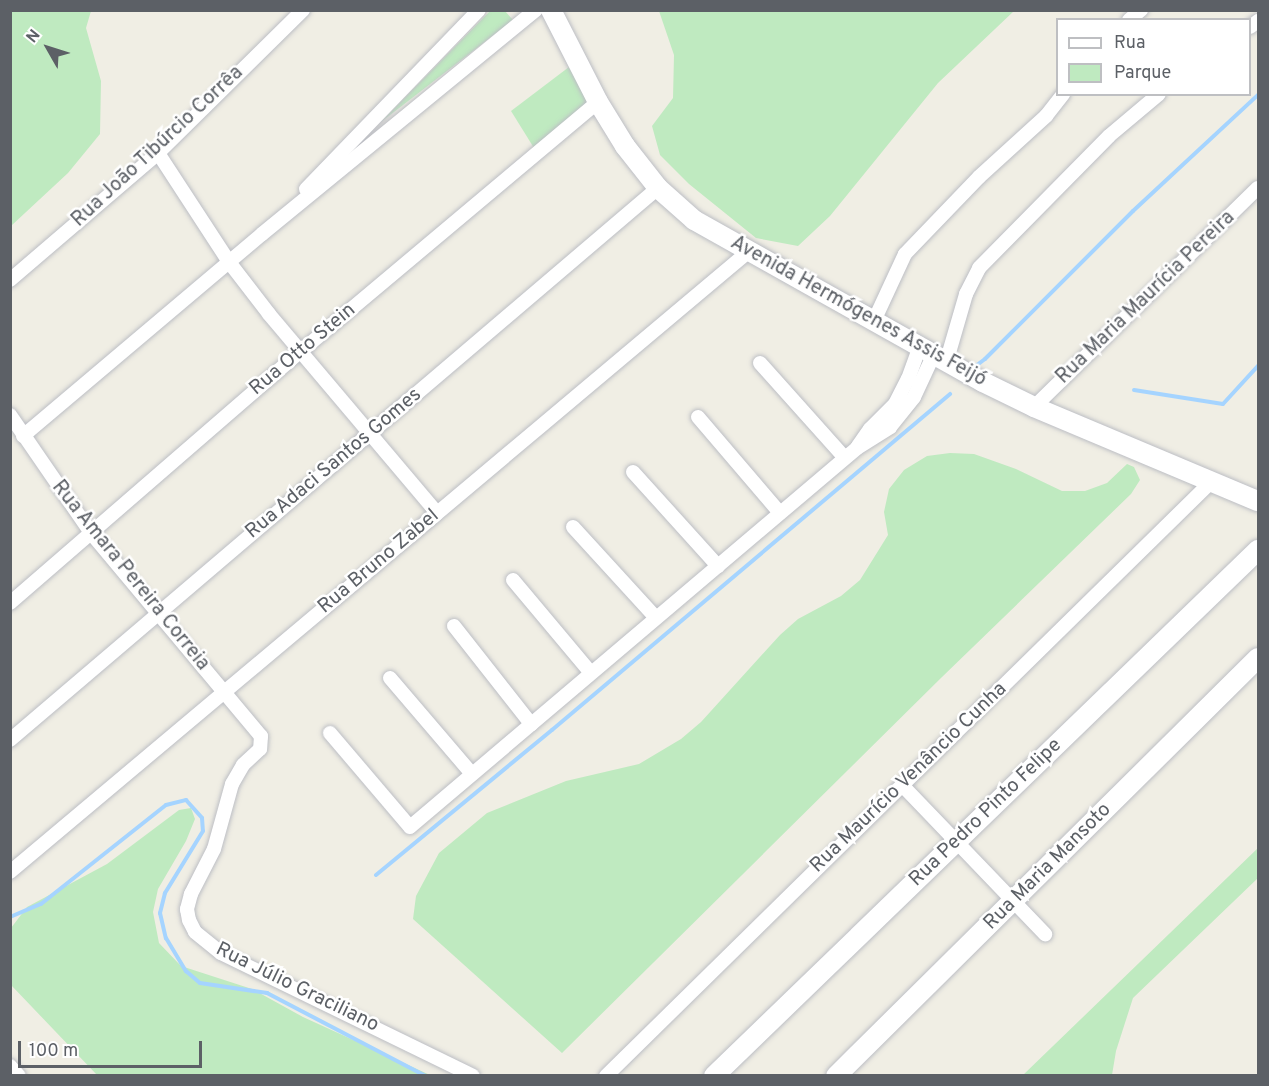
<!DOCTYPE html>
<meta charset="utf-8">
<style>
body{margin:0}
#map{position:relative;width:1269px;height:1086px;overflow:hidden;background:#f0eee4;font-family:Overpass,sans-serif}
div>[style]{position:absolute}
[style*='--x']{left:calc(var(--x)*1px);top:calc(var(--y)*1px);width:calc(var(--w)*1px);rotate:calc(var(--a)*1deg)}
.green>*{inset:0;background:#bfeac0}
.stream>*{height:4px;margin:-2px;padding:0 2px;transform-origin:2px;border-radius:2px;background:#a5d4ff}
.roads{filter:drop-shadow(0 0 2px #bcbec4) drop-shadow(0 0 2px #bcbec4)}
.street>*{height:14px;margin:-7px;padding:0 7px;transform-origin:7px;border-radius:7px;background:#fff}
.secondary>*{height:20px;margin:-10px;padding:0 10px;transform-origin:10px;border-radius:10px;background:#fff}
span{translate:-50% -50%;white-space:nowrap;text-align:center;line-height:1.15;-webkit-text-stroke:5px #fff;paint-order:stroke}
.street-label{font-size:20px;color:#5c6066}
.frame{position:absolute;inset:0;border:12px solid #5c6066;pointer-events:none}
.legend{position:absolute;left:1056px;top:18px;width:195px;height:78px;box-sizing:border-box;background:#fff;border:2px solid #bebfc2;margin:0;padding:8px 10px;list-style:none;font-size:18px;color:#5c6066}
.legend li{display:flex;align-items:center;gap:12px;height:30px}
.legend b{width:30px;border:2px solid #bebfc2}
.north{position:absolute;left:18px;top:18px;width:60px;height:60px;-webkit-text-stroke:4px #fff;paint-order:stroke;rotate:309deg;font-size:16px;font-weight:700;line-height:24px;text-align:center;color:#5c6066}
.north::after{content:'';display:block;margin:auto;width:21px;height:27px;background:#5c6066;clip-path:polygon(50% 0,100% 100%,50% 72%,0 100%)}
.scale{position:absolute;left:18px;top:1041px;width:184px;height:27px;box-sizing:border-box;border:3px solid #5c6066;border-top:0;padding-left:8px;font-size:18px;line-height:21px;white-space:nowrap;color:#5c6066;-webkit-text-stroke:4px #fff;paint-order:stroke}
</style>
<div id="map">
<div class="green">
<div style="clip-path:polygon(11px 10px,91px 11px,86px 28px,101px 81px,100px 134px,68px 173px,11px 226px)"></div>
<div style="clip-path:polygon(490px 11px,505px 11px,513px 20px,381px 122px)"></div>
<div style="clip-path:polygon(659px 11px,1014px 11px,938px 83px,830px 216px,798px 246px,756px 238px,689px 184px,660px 155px,652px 126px,673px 98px,674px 55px)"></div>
<div style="clip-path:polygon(569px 67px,589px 103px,534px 148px,511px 111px)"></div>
<div style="clip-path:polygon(950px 453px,974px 454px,1016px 469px,1062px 491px,1085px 491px,1107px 483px,1127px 464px,1134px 467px,1140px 480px,1131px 494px,942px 677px,562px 1053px,413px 919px,416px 896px,439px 853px,487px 813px,566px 781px,639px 764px,681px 739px,701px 722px,780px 635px,798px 619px,841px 596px,860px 580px,888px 535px,884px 512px,889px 489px,904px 470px,927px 456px)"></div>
<div style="clip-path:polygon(191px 808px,195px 819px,186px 841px,158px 889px,153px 912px,159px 943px,181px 966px,252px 989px,303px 1017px,430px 1075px,97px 1075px,11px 985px,11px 928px,27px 907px,107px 864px,179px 810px)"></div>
<div style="clip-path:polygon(1258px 848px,1258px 878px,1133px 998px,1116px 1051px,1112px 1075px,1023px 1075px)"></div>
</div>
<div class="stream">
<div style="--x:973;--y:368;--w:15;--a:-37"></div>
<div style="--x:985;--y:359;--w:209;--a:-45"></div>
<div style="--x:1133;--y:211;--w:171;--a:-42.9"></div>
<div style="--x:1134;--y:390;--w:90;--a:8.9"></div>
<div style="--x:1223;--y:404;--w:52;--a:-47.4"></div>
<div style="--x:376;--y:875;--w:228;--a:-39.5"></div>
<div style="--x:552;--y:730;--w:521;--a:-40.17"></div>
<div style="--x:10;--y:917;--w:34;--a:-23"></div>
<div style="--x:41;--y:904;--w:159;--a:-38.4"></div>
<div style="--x:166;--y:805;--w:21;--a:-14"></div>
<div style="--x:186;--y:800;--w:24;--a:48"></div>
<div style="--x:202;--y:818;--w:13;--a:86"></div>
<div style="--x:203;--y:831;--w:73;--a:121.5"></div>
<div style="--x:165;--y:893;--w:21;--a:104"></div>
<div style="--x:160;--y:913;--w:26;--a:77"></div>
<div style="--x:166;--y:938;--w:39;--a:59"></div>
<div style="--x:186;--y:971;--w:18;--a:41"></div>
<div style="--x:200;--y:983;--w:68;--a:8.5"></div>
<div style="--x:267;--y:993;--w:179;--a:27.6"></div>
</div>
<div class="roads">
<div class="street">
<div style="--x:1129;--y:20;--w:16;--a:-40"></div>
<div style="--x:1250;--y:27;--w:10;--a:-37"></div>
<div style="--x:158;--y:153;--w:130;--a:56.9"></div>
<div style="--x:229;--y:262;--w:66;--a:52.4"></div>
<div style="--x:269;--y:314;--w:260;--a:49.8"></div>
<div style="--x:306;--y:189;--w:249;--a:-46"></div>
<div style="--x:10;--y:280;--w:195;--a:-40.6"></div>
<div style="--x:158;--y:153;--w:204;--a:-44.6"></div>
<div style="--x:873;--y:323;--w:76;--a:-65.1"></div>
<div style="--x:905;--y:254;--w:107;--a:-46.1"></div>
<div style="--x:979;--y:177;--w:91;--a:-42.3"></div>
<div style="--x:1046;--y:116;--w:28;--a:-52"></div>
<div style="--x:760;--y:363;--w:127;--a:48.2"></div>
<div style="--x:946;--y:363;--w:72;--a:-73.8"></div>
<div style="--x:966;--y:294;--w:29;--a:-63"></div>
<div style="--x:979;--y:268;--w:185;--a:-45.4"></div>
<div style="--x:1109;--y:136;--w:65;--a:-40"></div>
<div style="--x:1034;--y:407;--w:313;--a:-44.4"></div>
<div style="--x:10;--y:415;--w:143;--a:55.5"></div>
<div style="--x:91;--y:533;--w:265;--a:50.1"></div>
<div style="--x:261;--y:736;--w:13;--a:94"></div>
<div style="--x:260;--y:749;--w:23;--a:137"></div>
<div style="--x:243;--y:765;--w:22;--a:120"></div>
<div style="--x:232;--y:784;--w:67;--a:105.5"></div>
<div style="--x:214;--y:849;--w:51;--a:117.1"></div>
<div style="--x:191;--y:894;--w:16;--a:105"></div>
<div style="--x:187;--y:909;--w:11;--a:80"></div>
<div style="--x:189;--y:920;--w:13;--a:63"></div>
<div style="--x:195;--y:932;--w:33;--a:39"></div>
<div style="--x:221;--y:953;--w:280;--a:26"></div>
<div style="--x:698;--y:417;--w:126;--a:49.5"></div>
<div style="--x:23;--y:436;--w:313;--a:-40.2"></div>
<div style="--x:262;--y:234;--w:354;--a:-39.3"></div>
<div style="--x:858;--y:446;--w:21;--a:-55"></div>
<div style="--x:870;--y:429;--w:35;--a:-45"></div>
<div style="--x:895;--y:404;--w:28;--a:-63"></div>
<div style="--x:908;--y:379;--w:33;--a:-70"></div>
<div style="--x:633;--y:472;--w:127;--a:47.9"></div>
<div style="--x:573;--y:527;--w:123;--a:47.6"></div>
<div style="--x:513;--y:580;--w:121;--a:50"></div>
<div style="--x:10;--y:603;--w:384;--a:-40.9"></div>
<div style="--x:300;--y:352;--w:389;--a:-40"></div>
<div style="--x:454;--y:626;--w:125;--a:51.8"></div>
<div style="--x:390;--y:678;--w:126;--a:49.5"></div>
<div style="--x:330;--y:733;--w:123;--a:49.6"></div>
<div style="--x:410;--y:827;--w:586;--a:-40.29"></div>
<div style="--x:857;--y:448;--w:39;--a:-32"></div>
<div style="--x:890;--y:427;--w:38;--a:-51"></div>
<div style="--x:914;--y:397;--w:45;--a:-65.1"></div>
<div style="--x:10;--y:740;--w:851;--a:-40.43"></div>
<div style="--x:902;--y:785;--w:207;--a:46.2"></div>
<div style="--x:10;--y:872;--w:964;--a:-40.03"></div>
<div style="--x:10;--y:1066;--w:13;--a:48"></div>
<div style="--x:606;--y:1076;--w:849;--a:-44.48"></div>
</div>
<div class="secondary">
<div style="--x:551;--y:10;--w:103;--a:62.9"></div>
<div style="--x:598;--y:102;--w:52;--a:58.5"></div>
<div style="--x:625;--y:146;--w:53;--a:51.8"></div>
<div style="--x:658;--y:188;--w:48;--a:41.6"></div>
<div style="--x:694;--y:220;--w:331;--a:29.3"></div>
<div style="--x:983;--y:382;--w:57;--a:26.1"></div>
<div style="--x:1034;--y:407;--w:243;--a:22.8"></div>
<div style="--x:714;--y:1076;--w:757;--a:-44.04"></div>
<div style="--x:836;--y:1076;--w:594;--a:-44.73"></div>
</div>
</div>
<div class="street-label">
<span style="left:158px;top:147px;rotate:-43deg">Rua João Tibúrcio Corrêa</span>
<span style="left:1146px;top:298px;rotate:-44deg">Rua Maria Maurícia Pereira</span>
<span style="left:858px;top:312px;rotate:29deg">Avenida Hermógenes Assis Feijó</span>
<span style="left:303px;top:350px;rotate:-40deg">Rua Otto Stein</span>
<span style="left:334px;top:464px;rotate:-40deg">Rua Adaci Santos Gomes</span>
<span style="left:379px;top:562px;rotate:-40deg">Rua Bruno Zabel</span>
<span style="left:130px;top:576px;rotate:51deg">Rua Amara Pereira Correia</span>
<span style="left:909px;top:778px;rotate:-44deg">Rua Maurício Venâncio Cunha</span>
<span style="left:986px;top:813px;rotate:-44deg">Rua Pedro Pinto Felipe</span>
<span style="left:1048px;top:867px;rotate:-45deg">Rua Maria Mansoto</span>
<span style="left:297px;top:988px;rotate:26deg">Rua Júlio Graciliano</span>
</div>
<div class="frame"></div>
<ul class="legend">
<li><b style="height:8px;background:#fff"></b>Rua</li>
<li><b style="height:16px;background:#bfeac0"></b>Parque</li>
</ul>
<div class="north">N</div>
<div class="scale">100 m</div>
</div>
